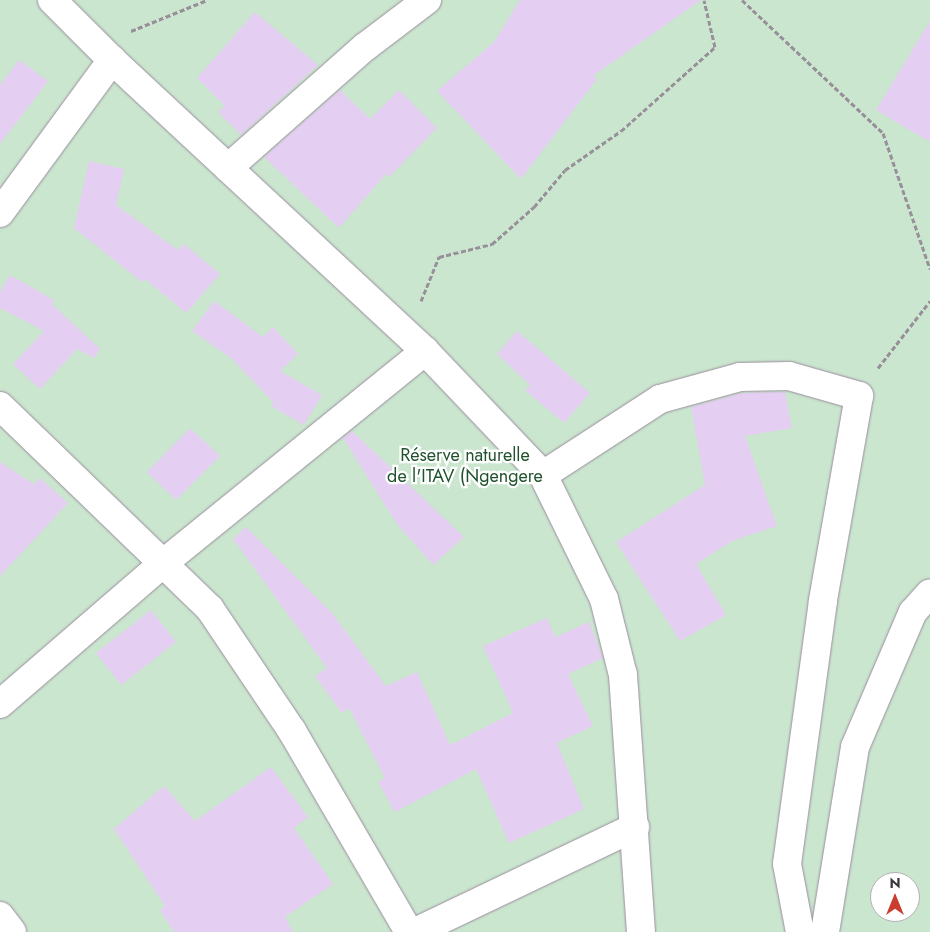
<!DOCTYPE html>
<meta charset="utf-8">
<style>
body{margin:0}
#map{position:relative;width:930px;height:932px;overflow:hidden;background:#faf1fd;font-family:Jost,sans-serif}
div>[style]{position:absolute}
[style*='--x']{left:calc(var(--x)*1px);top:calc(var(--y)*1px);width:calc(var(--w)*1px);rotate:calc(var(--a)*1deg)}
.green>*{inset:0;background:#cae6ce}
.building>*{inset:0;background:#e4cef2}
.path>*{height:3px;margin-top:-1.5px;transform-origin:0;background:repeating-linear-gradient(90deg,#978f99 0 5px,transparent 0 7.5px)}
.roads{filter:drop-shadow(0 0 1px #9b8d9f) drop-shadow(0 0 1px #9b8d9f)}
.minor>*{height:28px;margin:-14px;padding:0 14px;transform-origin:14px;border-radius:14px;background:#fff}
span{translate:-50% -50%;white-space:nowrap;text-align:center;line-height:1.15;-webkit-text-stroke:4.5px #fff;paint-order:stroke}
.park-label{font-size:18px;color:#20522d}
.north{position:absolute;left:870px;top:872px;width:50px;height:50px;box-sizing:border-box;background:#fff;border:1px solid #b1afb2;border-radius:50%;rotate:0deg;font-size:14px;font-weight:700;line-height:20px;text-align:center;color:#3d373e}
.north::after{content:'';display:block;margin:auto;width:18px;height:22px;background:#cb3e2f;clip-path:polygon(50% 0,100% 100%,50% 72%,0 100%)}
</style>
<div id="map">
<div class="green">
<div style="clip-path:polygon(evenodd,0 0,930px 0,930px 932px,0 932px,0 0,880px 882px,910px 882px,910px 912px,880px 912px,880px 882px)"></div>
</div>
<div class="building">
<div style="clip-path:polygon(520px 0,701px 0,593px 76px,597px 79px,521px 179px,437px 91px,494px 42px)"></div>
<div style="clip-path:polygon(255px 12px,318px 65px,241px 135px,218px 112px,225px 106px,197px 78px)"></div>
<div style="clip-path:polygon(930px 21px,930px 142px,876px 110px)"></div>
<div style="clip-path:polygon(19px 60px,48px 81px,0 144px,0 85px)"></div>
<div style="clip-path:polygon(340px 90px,370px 119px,399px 90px,437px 128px,389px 177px,386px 174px,339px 228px,264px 157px)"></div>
<div style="clip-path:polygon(89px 161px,124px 169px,116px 205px,178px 250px,184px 244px,220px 274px,186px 313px,145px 279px,142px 282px,74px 228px)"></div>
<div style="clip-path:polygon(10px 275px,54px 300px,52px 304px,100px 349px,94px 358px,77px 349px,40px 389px,13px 364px,44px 331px,0 308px,0 292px)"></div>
<div style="clip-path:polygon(214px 301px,263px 337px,273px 327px,298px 354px,280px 371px,322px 395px,304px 425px,271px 406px,273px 402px,231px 358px,192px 331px)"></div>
<div style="clip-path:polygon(517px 331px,590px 393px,564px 423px,525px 390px,530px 385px,497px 354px)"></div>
<div style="clip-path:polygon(785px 392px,792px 428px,745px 436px,777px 526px,732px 541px,696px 564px,726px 615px,680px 641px,616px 542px,705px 485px,691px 407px,742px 393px)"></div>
<div style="clip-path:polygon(190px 428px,220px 456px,176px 500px,147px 472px)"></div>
<div style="clip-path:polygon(352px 431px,464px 537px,433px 565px,397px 524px,343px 438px)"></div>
<div style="clip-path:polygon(0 462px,34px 484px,40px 478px,68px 503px,0 576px)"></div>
<div style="clip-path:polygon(246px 527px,332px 613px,386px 686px,417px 672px,450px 745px,513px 713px,483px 646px,547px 618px,555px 637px,589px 622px,603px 658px,568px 674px,593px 726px,557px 743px,584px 809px,509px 843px,476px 769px,395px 812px,378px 782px,385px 778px,349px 708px,342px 713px,315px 676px,327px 668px,233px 539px)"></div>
<div style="clip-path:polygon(151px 610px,176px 642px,121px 685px,96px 653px)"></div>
<div style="clip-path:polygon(271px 767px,308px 817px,294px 828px,333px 884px,285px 917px,293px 932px,174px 932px,160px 910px,165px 906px,114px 829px,164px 786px,195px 821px)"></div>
</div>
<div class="path">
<div style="--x:742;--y:0;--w:194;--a:43.3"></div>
<div style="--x:883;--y:133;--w:144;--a:70.9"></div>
<div style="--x:131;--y:31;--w:82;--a:-22.2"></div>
<div style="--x:421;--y:301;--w:48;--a:-67.8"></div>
<div style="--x:439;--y:257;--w:55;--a:-13.8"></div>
<div style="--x:492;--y:244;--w:56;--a:-41.4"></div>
<div style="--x:534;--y:207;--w:48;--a:-50"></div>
<div style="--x:565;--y:170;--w:68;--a:-34.9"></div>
<div style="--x:621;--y:131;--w:126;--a:-41.8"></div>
<div style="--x:715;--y:47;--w:48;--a:-103.2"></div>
<div style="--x:878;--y:368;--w:85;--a:-52.2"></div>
</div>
<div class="roads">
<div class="minor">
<div style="--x:52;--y:0;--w:85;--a:45"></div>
<div style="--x:112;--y:60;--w:427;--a:42.9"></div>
<div style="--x:425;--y:351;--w:171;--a:46.4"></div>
<div style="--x:543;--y:475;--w:138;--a:63.8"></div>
<div style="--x:604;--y:599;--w:78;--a:76"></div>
<div style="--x:623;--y:675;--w:258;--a:86"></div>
<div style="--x:228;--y:168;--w:183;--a:-41.5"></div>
<div style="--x:365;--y:47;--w:78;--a:-37.2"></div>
<div style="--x:0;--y:213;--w:190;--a:-53.8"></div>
<div style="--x:0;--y:406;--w:292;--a:44"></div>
<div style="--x:210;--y:609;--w:147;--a:56.1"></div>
<div style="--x:292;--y:731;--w:233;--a:59.8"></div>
<div style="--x:543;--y:475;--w:140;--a:-33"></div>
<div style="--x:660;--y:399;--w:83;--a:-15.4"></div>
<div style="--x:740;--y:377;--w:49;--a:-1.2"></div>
<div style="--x:789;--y:376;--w:73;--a:15.9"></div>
<div style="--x:859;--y:396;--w:208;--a:100"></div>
<div style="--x:823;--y:601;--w:265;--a:97.8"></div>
<div style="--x:787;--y:864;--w:69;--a:79.2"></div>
<div style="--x:0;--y:704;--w:213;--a:-40.8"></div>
<div style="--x:161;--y:565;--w:340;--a:-39"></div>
<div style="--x:0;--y:916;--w:20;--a:53"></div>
<div style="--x:415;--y:932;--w:244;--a:-25.5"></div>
<div style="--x:825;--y:932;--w:187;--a:-80.8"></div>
<div style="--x:855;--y:747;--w:147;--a:-66.8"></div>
<div style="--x:913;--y:612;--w:25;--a:-48"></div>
</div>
</div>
<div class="park-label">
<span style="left:465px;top:466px">Réserve naturelle<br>de l'ITAV (Ngengere</span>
</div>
<div class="north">N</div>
</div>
